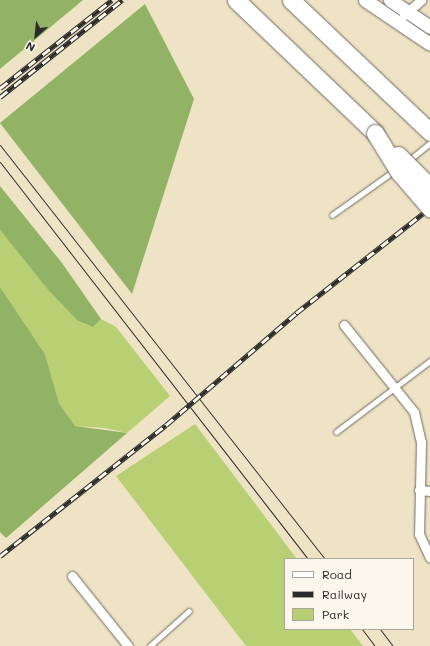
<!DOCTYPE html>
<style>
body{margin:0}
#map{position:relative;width:430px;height:646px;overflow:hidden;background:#eee3c4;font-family:Mali,sans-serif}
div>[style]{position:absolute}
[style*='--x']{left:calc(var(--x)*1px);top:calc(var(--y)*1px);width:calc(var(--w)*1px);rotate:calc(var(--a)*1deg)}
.green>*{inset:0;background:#b8cf73}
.forest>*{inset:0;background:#92b265}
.roads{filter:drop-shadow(0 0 1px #6f6b61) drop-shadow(0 0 1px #6f6b61)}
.service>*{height:4.5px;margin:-2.25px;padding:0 2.25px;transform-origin:2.25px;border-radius:2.25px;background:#fff}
.minor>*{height:9px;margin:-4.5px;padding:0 4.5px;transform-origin:4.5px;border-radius:4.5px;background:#fff}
.secondary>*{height:13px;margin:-6.5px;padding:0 6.5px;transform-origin:6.5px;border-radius:6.5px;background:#fff}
.motorway>*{height:17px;margin:-8.5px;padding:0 8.5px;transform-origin:8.5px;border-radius:8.5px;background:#fff}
.tram>*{height:1px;margin:-0.5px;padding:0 0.5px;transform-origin:0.5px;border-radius:0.5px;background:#2b2b2b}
.rail>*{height:4.5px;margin-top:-2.25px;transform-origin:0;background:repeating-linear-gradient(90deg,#fbf7ec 0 9px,#2b2b2b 0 18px);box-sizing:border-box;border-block:1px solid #2b2b2b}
.bridges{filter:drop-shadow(0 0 1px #6f6b61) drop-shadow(0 0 1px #6f6b61)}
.motorway-bridge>*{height:17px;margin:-8.5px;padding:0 8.5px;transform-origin:8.5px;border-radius:8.5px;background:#fff}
span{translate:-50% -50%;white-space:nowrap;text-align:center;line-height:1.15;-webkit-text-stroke:3px #fbf7ec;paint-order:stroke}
.legend{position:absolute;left:284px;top:558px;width:130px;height:72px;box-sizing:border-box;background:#fbf7ec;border:1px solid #a8a59f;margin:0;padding:5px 7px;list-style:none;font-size:12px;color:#2b2b2b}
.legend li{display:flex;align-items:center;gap:8px;height:20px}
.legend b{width:20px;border:1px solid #a8a59f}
.north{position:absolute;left:16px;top:16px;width:40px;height:40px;-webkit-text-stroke:3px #fbf7ec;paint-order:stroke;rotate:207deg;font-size:11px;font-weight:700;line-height:16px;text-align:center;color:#2b2b2b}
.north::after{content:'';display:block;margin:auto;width:14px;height:18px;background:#2b2b2b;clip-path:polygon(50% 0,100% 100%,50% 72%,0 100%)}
</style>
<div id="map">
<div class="green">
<div style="clip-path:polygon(0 230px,49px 291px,78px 321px,93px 327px,101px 319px,116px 327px,170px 396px,127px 433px,105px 428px,75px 426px,59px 403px,45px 354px,0 287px)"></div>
<div style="clip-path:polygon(195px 424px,297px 559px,285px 559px,285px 629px,350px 629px,363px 646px,246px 646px,116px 476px)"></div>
</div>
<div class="forest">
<div style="clip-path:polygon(0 0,83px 0,0 69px)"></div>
<div style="clip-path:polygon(145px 4px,194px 99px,132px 294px,0 123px)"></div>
<div style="clip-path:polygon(0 186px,62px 263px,101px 319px,93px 327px,78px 321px,49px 291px,0 230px)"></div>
<div style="clip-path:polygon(0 287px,45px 354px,59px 403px,75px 426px,127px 433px,6px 538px,0 532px)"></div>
</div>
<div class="roads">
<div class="service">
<div style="--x:408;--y:161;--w:28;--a:-39"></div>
<div style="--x:332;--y:215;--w:76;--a:-35.4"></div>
<div style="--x:336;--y:432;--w:118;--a:-37.1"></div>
<div style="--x:150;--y:646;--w:52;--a:-41.9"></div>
</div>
<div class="minor">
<div style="--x:404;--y:15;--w:23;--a:-41"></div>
<div style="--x:344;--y:325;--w:112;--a:51.2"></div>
<div style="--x:414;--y:412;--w:31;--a:77"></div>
<div style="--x:421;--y:442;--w:92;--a:91.2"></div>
<div style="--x:419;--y:534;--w:26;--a:65"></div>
<div style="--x:419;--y:490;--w:11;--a:5"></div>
<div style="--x:72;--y:576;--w:90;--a:51.3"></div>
</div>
<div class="secondary">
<div style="--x:365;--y:0;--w:78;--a:34.1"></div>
<div style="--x:390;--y:0;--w:48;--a:34"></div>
</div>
<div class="motorway">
<div style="--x:236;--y:0;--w:192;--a:43.7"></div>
<div style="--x:291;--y:0;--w:192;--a:43.5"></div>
</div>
</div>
<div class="tram">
<div style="--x:0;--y:145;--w:526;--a:51.87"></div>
<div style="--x:0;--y:162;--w:502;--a:52.2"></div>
<div style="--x:362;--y:629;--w:21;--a:53"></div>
<div style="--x:380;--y:629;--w:21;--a:53"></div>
</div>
<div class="rail">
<div style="--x:0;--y:88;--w:142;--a:-38.2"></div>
<div style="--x:0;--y:97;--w:156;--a:-38.5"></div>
<div style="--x:0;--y:556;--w:211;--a:-38.3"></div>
<div style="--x:166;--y:425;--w:172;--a:-40.7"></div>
<div style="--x:296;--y:313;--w:170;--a:-38.1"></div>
</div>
<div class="bridges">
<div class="motorway-bridge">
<div style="--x:375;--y:133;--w:46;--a:58.4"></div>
<div style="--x:399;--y:172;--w:48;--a:49.3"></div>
<div style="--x:398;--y:155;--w:45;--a:45"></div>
</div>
</div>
<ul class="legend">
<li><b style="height:5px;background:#fff"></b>Road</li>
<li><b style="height:5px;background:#2b2b2b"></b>Railway</li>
<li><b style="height:11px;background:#b8cf73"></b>Park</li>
</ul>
<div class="north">N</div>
</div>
